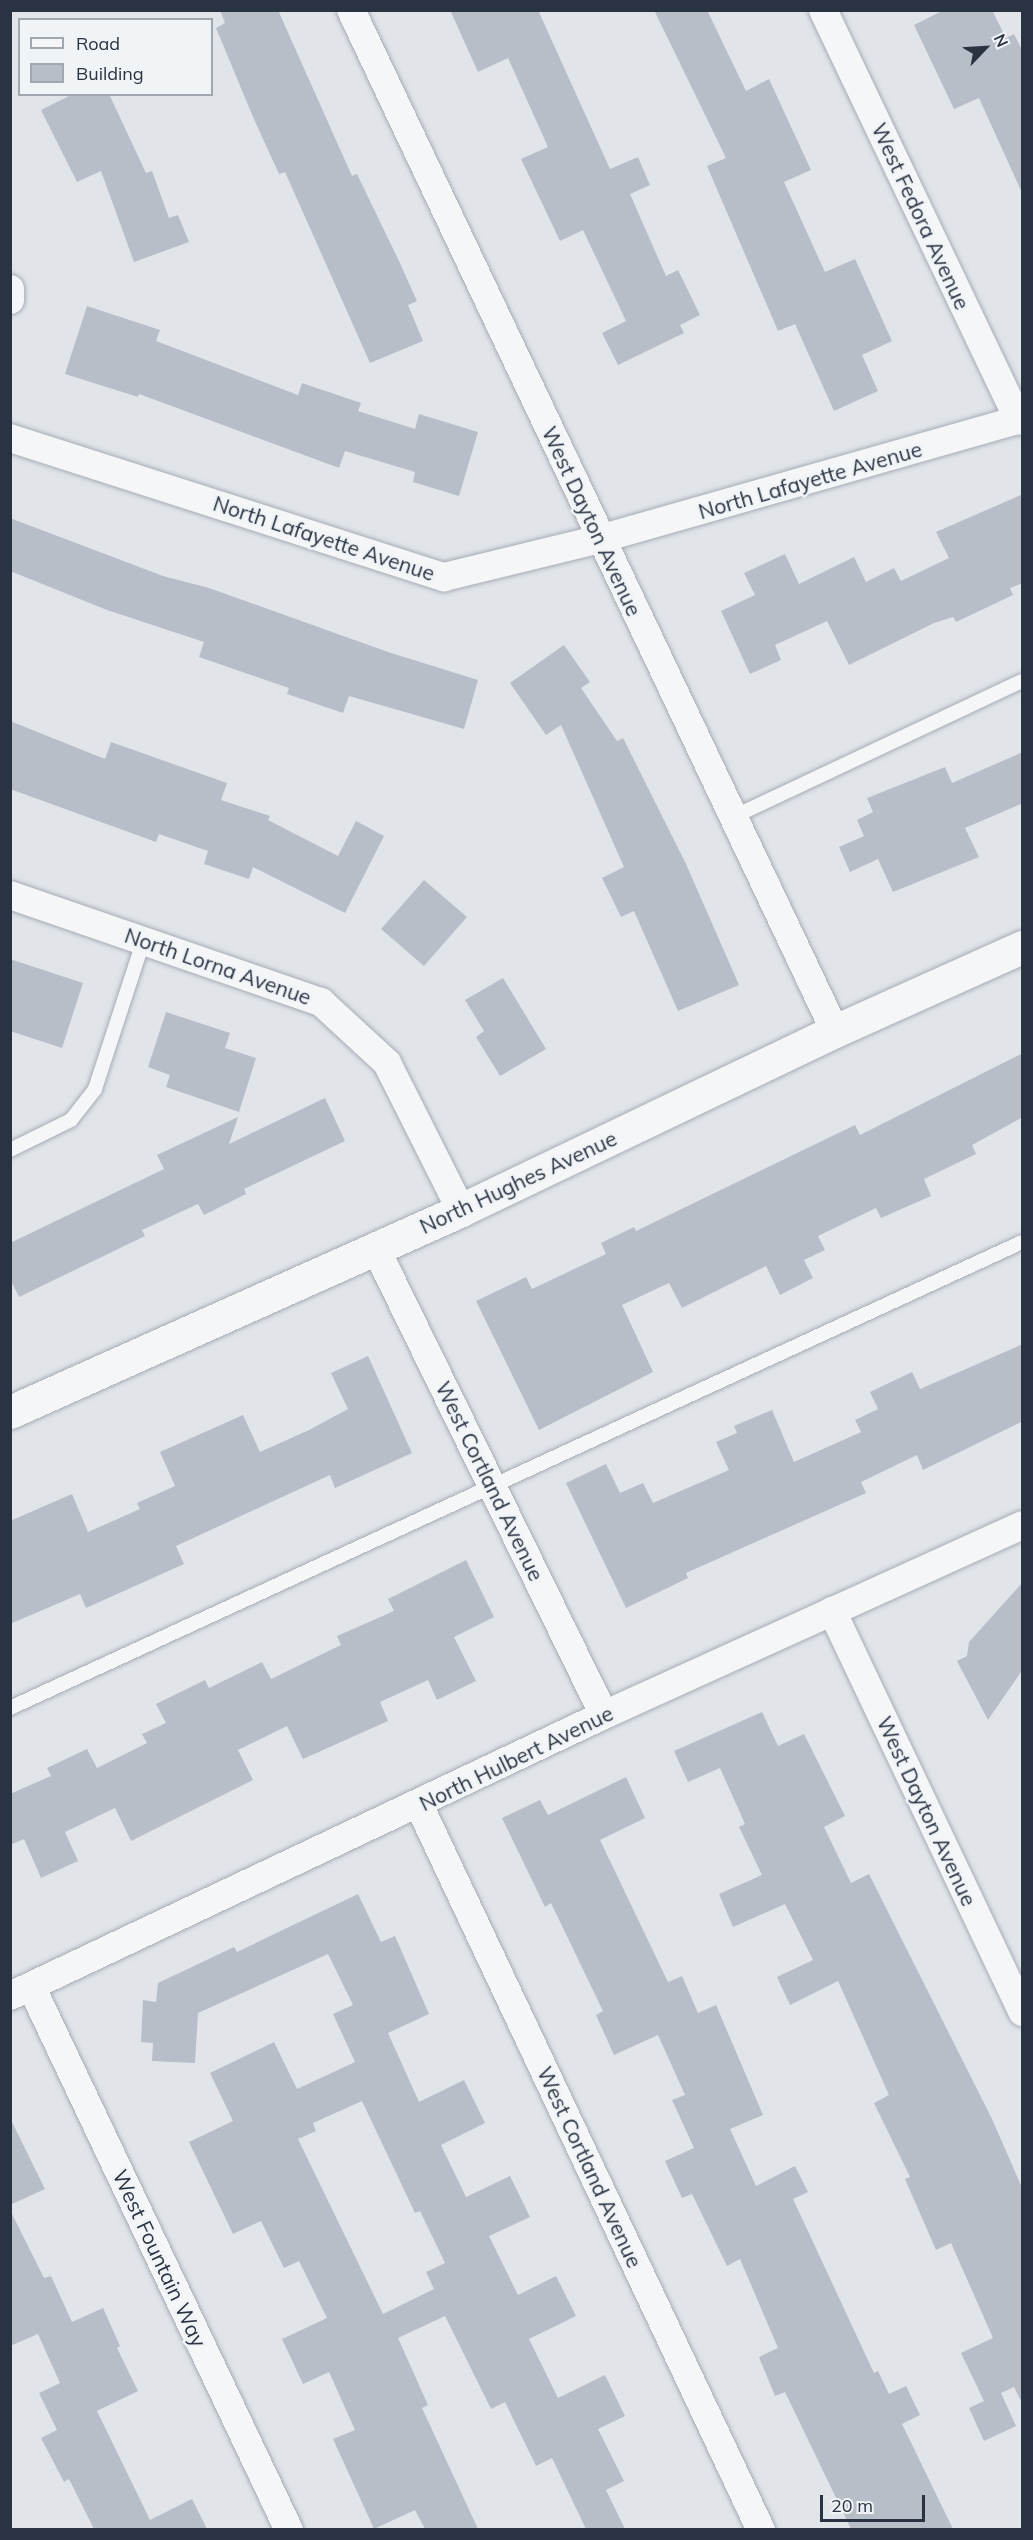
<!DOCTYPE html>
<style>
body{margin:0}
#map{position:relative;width:1033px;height:2540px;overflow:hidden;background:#e1e5ea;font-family:Mulish,sans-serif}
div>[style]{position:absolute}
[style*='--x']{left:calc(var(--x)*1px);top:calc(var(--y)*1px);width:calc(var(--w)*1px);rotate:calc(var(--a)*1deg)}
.building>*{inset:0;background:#b8bec7}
.roads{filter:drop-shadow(0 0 2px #a6acb4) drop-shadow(0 0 2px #a6acb4)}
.service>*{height:14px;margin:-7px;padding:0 7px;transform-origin:7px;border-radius:7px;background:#f4f6f8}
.minor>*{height:28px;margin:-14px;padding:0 14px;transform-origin:14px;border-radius:14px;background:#f4f6f8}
.tertiary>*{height:33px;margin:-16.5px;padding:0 16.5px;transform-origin:16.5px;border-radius:16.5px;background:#f4f6f8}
span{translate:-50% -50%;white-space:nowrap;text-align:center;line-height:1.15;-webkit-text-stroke:5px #f1f4f7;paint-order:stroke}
.street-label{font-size:21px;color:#293342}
.frame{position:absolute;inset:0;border:12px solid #293342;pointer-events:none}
.legend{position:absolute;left:18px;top:18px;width:195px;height:78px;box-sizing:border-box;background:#f1f4f7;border:2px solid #a1a7af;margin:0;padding:8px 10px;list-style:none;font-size:18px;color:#293342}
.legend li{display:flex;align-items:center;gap:12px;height:30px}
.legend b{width:30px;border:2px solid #a1a7af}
.north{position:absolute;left:955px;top:18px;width:60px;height:60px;-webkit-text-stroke:4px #f1f4f7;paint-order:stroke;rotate:65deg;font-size:16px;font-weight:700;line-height:24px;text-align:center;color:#293342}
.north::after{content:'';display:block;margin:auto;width:21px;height:27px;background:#293342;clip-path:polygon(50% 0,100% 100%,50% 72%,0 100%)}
.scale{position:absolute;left:820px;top:2495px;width:105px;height:27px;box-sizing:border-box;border:3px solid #293342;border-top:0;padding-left:8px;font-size:18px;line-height:21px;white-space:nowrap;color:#293342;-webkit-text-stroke:4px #f1f4f7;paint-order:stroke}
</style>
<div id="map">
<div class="building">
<div style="clip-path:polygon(220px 10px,278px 10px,352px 176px,357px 174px,399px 261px,417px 301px,408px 305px,423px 341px,370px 363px,285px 172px,279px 174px,253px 117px,216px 28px,225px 23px)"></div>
<div style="clip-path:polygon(450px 10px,538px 10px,610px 169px,638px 157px,650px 185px,630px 194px,666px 276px,678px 270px,700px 315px,680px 325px,684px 333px,618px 365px,602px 333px,626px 321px,583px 230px,560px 241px,521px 159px,548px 147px,508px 58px,478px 72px)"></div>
<div style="clip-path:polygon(654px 10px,707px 10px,746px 91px,769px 79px,811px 170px,784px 182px,825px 272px,855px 259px,892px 341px,862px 355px,878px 391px,834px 411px,795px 324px,778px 331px,707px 166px,726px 158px)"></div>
<div style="clip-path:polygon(944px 10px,992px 10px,1006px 38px,1014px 34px,1023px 52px,1023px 195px,979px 98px,954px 109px,914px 25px)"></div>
<div style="clip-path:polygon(73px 94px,109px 94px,146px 173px,152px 171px,169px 218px,178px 215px,189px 242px,134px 262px,101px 171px,77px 182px,41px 110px)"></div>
<div style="clip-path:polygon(87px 306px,160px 330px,156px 341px,298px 395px,302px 383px,361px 403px,358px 411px,415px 429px,419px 414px,478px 432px,459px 496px,413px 482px,415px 472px,345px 451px,339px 468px,139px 394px,138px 397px,65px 374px)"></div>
<div style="clip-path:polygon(1023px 494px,1023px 583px,1010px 588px,1013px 595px,956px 622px,953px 617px,934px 623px,849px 665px,827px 621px,775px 645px,781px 660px,750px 674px,721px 611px,755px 595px,744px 573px,785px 554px,799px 584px,854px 557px,866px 582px,894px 568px,901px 581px,949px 558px,936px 532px)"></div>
<div style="clip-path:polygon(10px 518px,163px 576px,209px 588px,388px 652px,478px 680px,464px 729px,349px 696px,343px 713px,287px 694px,289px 688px,199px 657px,204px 642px,107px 610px,10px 571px)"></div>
<div style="clip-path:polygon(564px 645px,590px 682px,581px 688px,617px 741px,623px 738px,686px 864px,739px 985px,678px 1011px,634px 911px,621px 917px,602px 878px,624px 867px,561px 725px,546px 735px,510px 683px)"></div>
<div style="clip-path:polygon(10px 721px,105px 759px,111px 742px,227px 783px,221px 800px,270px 816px,268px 820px,338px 856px,356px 821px,384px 836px,345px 913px,253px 867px,249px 879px,204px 864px,208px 851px,159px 834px,156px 842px,10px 789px)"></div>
<div style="clip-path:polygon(1023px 752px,1023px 803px,965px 828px,979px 857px,893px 892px,878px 859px,850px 872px,839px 847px,864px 836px,857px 820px,873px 812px,867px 798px,945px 767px,952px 783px)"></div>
<div style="clip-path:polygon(424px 880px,467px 917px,424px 966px,381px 929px)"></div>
<div style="clip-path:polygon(10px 959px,83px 983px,62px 1048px,10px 1031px)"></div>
<div style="clip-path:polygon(503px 978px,546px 1049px,500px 1076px,476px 1037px,484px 1031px,465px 1000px)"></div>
<div style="clip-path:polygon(166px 1012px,230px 1033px,225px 1048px,256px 1058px,239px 1112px,166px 1087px,170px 1075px,148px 1067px)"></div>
<div style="clip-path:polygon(1023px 1053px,1023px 1117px,972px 1145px,976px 1154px,924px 1179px,931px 1196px,881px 1218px,876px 1208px,818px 1236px,825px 1250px,804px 1260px,813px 1278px,780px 1295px,766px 1266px,682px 1308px,669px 1283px,622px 1305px,653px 1372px,539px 1430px,476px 1301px,526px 1277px,532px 1289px,606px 1254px,601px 1243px,634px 1227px,636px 1231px,855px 1125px,860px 1135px)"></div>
<div style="clip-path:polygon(325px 1098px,345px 1141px,244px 1189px,246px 1194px,204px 1215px,198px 1204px,142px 1230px,145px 1236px,19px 1297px,10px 1279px,10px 1243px,164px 1169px,157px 1155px,238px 1117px,229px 1144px)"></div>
<div style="clip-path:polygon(1023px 1344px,1023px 1421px,923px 1470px,917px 1455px,861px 1482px,866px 1493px,686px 1573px,688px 1578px,626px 1608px,566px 1483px,606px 1464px,620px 1493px,643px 1483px,653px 1503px,729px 1470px,716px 1442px,737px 1433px,734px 1426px,772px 1410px,794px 1462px,861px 1432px,855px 1420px,878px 1409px,870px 1392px,912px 1372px,920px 1389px)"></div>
<div style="clip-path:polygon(368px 1356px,412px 1453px,335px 1488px,330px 1475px,176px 1546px,184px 1564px,86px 1608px,80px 1594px,10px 1624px,10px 1521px,72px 1494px,88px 1532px,140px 1509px,137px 1503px,175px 1486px,160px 1452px,243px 1415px,260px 1452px,309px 1430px,348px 1409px,331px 1373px)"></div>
<div style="clip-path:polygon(466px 1560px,494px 1617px,454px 1637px,476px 1681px,437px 1700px,428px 1680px,380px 1702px,388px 1721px,303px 1759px,287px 1726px,238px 1750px,253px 1780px,131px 1841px,115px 1808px,65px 1832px,78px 1861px,41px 1878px,24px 1839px,10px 1845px,10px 1794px,51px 1776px,47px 1768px,87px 1749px,97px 1768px,147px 1743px,142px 1734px,166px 1723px,156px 1704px,205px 1680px,209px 1688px,262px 1662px,271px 1679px,341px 1645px,337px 1636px,394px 1611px,388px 1599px)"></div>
<div style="clip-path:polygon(1023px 1582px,1023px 1669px,988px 1720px,957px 1661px,967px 1656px,969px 1642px)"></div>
<div style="clip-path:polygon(762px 1712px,778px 1746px,804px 1734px,845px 1816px,824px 1827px,851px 1883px,869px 1874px,992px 2119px,1023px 2190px,1023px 2405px,1014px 2387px,1001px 2393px,1016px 2426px,984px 2441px,969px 2408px,984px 2401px,961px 2353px,993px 2338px,951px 2243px,936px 2250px,905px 2179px,910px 2177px,874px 2103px,889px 2095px,838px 1981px,790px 2005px,777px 1977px,813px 1960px,785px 1904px,733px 1927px,719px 1894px,762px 1875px,739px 1827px,745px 1824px,720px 1768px,688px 1782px,674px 1751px)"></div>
<div style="clip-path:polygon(626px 1777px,645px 1818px,600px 1840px,668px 1982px,682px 1976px,698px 2013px,716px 2005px,763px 2115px,730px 2129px,756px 2186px,795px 2166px,808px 2192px,793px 2199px,874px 2373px,878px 2371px,889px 2394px,906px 2386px,920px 2415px,902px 2424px,953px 2529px,851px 2529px,785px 2392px,775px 2396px,759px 2357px,778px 2348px,740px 2259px,727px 2266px,692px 2194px,682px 2198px,665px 2161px,694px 2148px,672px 2100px,685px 2095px,658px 2035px,614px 2055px,596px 2015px,603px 2011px,551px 1903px,545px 1907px,502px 1818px,540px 1800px,548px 1815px)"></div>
<div style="clip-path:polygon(evenodd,358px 1894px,381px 1942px,395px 1936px,429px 2014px,388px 2033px,419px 2102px,464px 2080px,485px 2123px,441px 2145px,466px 2197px,510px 2176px,530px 2217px,489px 2236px,518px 2295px,556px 2276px,576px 2316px,529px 2339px,558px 2398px,605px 2375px,625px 2416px,598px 2429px,624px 2481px,606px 2490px,625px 2529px,586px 2529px,552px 2458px,536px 2466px,505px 2402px,491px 2409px,445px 2316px,398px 2338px,428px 2405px,422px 2408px,478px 2529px,425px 2529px,415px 2510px,374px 2529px,333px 2439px,355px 2430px,329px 2372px,303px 2384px,282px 2339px,327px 2318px,299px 2261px,284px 2268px,261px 2221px,233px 2234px,189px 2142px,233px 2121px,210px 2073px,274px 2042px,297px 2089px,355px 2062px,333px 2014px,353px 2005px,328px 1954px,198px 2013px,195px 2063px,152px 2061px,153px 2043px,141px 2042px,143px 2000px,156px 2002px,158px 1983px,234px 1947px,237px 1952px,358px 1894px,362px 2101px,415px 2213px,420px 2211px,445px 2263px,426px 2272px,434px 2289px,383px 2314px,298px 2139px,316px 2131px,313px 2123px,362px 2101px)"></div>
<div style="clip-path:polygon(10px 2118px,45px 2189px,10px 2205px)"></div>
<div style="clip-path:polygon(10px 2210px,44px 2278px,51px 2276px,72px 2322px,103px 2308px,120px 2346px,117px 2348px,138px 2391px,97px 2411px,150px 2520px,192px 2499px,207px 2529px,94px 2529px,69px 2479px,64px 2482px,41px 2438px,57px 2430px,39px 2393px,60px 2383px,38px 2334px,10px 2346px)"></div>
</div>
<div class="roads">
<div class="service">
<div style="--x:733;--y:817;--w:319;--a:-25.2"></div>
<div style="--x:10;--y:1150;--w:68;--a:-26.2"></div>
<div style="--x:71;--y:1120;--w:39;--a:-52"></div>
<div style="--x:95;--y:1089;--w:158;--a:-71.9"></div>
<div style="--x:10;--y:1708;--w:1114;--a:-24.72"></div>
</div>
<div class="minor">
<div style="--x:351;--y:10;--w:1130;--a:64.64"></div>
<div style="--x:823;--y:10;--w:455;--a:64.5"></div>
<div style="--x:10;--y:289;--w:11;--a:90"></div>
<div style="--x:10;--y:438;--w:456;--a:17.8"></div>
<div style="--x:444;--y:577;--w:161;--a:-13.7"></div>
<div style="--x:600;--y:539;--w:439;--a:-15.9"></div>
<div style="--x:10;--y:895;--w:329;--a:19"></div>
<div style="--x:321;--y:1002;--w:90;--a:42.7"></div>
<div style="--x:387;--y:1063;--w:165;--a:63.3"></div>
<div style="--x:375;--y:1247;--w:521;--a:63.93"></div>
<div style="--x:832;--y:1611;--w:444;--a:64.6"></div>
<div style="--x:419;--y:1805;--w:802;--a:64.75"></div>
<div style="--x:31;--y:1986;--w:602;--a:64.63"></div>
<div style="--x:10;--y:1996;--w:657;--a:-25.32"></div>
<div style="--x:604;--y:1715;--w:459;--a:-24.4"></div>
</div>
<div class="tertiary">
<div style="--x:10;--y:1412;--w:494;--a:-24.1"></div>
<div style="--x:461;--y:1210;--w:415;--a:-25.6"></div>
<div style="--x:835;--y:1031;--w:205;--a:-24.2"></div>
</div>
</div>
<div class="street-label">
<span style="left:921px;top:216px;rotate:65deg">West Fedora Avenue</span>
<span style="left:810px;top:480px;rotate:-16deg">North Lafayette Avenue</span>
<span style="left:592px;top:521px;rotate:65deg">West Dayton Avenue</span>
<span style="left:324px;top:538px;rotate:18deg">North Lafayette Avenue</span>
<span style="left:218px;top:966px;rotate:19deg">North Lorna Avenue</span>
<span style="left:518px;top:1182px;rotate:-25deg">North Hughes Avenue</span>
<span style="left:490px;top:1481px;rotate:64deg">West Cortland Avenue</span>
<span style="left:516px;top:1758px;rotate:-26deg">North Hulbert Avenue</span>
<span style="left:927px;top:1811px;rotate:65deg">West Dayton Avenue</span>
<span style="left:590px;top:2167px;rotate:65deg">West Cortland Avenue</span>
<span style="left:160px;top:2258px;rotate:65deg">West Fountain Way</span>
</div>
<div class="frame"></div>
<ul class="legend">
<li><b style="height:8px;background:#f4f6f8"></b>Road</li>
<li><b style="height:16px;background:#b8bec7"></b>Building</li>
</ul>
<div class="north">N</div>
<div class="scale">20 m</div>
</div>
